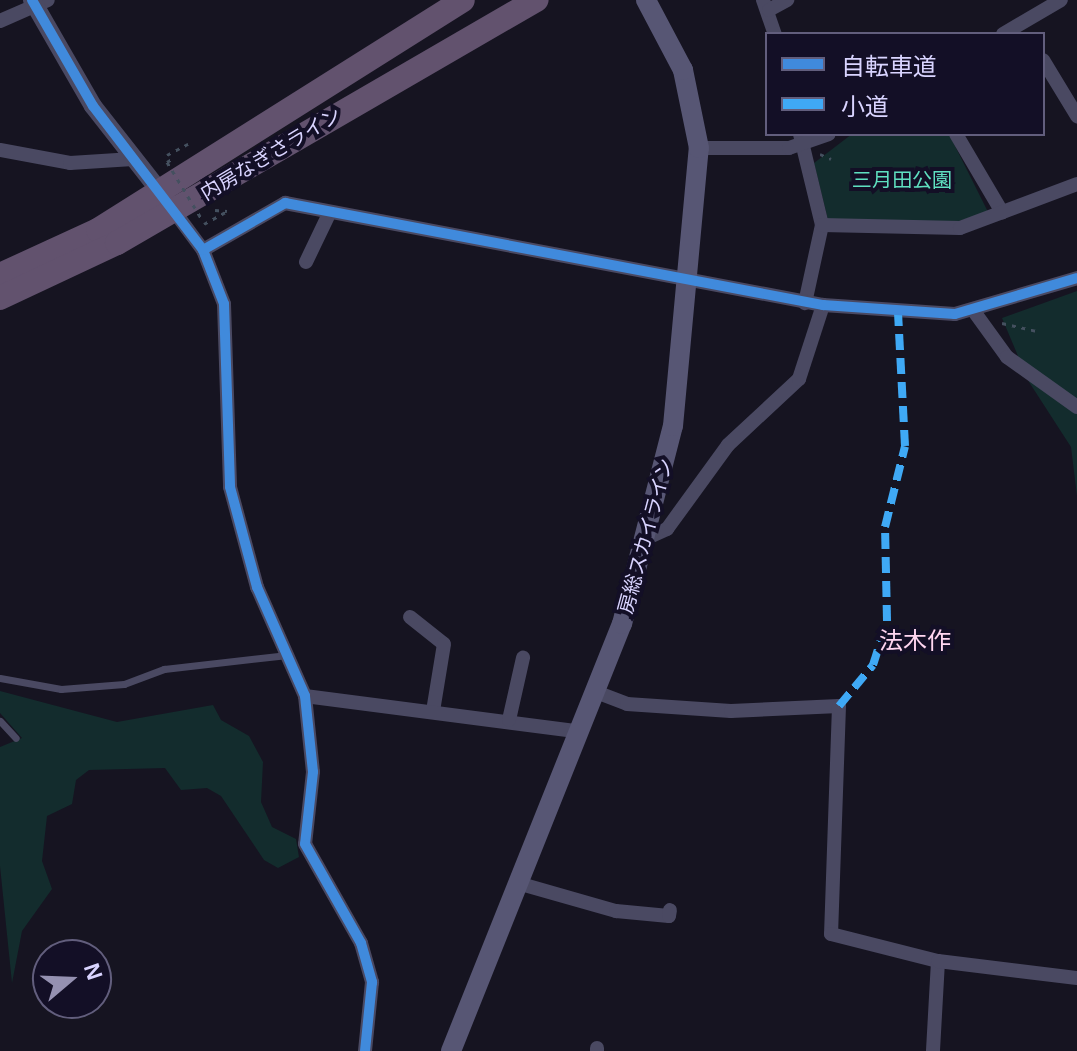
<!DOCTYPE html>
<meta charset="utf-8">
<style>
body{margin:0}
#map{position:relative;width:1077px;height:1051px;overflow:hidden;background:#161421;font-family:Arial,"Noto Sans JP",sans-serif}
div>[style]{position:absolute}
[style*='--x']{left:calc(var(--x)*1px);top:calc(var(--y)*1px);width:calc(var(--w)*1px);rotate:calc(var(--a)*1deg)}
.green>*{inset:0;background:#132c2d}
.path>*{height:3px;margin-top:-1.5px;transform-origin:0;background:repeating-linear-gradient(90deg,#44505f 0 4px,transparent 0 10px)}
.service>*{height:7px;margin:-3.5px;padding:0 3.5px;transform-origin:3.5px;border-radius:3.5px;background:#4a4962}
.minor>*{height:14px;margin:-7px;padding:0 7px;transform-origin:7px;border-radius:7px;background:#4a4962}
.tertiary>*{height:18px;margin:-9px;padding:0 9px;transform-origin:9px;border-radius:9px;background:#4a4962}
.secondary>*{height:20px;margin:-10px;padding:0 10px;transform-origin:10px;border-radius:10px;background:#575674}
.trunk>*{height:24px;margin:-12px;padding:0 12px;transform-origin:12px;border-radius:12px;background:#62526e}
.path-bridge>*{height:3px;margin-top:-1.5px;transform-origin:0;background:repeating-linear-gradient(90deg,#44505f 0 4px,transparent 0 10px)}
.quiet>*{height:8px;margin-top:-4px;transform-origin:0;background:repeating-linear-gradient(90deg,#3fa9f5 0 16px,transparent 0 24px)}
.cycleway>*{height:10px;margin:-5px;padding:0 5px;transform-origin:5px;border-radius:5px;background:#408adc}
span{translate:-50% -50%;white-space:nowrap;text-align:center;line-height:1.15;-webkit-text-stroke:8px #130f26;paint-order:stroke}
.street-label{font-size:20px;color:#d9d4ff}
.park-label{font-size:20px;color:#5fe0c0}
.quarter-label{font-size:24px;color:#ffd6f0}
.legend{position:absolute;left:765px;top:32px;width:280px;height:104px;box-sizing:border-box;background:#130f26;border:2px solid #625e7d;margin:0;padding:10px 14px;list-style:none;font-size:24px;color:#d9d4ff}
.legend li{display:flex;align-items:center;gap:16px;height:40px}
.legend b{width:40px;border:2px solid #625e7d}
.north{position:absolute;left:32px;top:939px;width:80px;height:80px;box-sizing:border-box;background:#130f26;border:2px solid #625e7d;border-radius:50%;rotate:71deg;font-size:22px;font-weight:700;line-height:32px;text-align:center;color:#d9d4ff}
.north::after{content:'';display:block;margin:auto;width:28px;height:36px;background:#9591b1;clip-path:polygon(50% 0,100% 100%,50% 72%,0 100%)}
</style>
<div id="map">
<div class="green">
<div style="clip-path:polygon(852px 134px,949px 134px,988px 212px,946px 225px,828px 220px,814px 163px)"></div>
<div style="clip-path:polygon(1077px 291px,1077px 496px,1071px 447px,1029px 382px,1002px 318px)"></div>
<div style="clip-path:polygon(0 691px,117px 722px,213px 705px,221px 720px,249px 736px,263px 762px,261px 802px,272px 827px,296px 839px,299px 857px,278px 868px,264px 860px,221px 796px,207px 788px,181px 790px,165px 768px,89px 770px,76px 780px,72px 804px,47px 816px,42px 861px,52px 889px,22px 931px,12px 983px,0 866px,0 747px,22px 738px,0 713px)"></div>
</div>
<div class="path">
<div style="--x:820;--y:154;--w:12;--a:24"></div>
<div style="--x:167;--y:155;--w:24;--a:-28"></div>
<div style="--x:167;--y:162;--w:9;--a:-32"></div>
<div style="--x:215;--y:210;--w:12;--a:5"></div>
<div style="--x:204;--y:224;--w:26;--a:-29"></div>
<div style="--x:1002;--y:323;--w:36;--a:13"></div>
</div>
<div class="service">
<div style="--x:0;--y:678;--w:62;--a:10.2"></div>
<div style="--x:61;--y:689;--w:63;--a:-4.5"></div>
<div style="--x:124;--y:684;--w:43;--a:-20.6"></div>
<div style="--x:164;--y:669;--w:124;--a:-6.5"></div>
<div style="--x:0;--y:721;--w:23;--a:47"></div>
</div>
<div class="minor">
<div style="--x:763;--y:0;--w:36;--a:71"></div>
<div style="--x:769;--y:10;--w:21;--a:-29"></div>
<div style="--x:0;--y:21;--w:52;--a:-23.6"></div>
<div style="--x:1003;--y:34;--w:67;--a:-30.4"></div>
<div style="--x:1043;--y:60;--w:66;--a:58.7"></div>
<div style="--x:800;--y:134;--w:94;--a:76.4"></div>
<div style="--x:822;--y:225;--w:80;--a:102.3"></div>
<div style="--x:956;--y:134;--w:91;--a:59.5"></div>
<div style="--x:699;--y:148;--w:90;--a:0"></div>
<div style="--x:789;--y:148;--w:42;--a:-19.3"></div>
<div style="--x:0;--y:150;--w:71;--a:10.5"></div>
<div style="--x:70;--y:163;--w:63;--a:-3.6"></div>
<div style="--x:174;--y:211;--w:49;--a:53.4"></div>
<div style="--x:203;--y:250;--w:58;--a:68.7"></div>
<div style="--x:224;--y:304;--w:183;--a:88.1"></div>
<div style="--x:230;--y:487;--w:104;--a:74.9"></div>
<div style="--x:257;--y:587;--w:119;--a:66.2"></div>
<div style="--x:305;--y:696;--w:76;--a:84"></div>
<div style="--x:313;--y:772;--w:72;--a:96.3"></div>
<div style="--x:305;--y:844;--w:114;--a:60.5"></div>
<div style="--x:361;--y:943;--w:41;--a:74.2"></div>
<div style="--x:372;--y:982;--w:69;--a:95.8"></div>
<div style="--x:822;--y:225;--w:138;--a:1.2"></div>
<div style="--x:960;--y:228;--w:125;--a:-20.6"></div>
<div style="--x:203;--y:250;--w:95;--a:-29.8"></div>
<div style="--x:285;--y:203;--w:548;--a:10.74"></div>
<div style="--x:823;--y:305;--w:132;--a:3.9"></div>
<div style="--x:955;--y:314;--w:127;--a:-16.4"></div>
<div style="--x:306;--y:262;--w:55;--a:-64.4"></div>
<div style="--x:973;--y:310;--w:58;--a:54.1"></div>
<div style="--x:1007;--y:357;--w:86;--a:35.5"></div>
<div style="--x:649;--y:537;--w:20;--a:-24"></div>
<div style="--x:667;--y:529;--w:104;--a:-54"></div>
<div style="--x:728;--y:445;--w:97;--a:-42.9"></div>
<div style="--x:799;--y:379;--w:78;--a:-72"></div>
<div style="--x:410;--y:617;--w:43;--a:38.5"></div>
<div style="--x:444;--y:644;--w:68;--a:99.3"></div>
<div style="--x:596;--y:692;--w:33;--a:21"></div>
<div style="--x:627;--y:704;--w:104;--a:3.9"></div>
<div style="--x:731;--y:711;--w:108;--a:-2.7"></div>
<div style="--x:839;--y:706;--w:228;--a:92"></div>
<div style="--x:831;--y:934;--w:110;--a:14.2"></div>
<div style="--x:938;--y:961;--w:90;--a:93.2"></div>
<div style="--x:305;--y:696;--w:278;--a:7.4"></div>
<div style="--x:509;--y:720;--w:64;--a:-77.3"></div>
<div style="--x:521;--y:884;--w:99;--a:15.9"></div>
<div style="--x:616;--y:911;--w:53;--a:5.4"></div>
<div style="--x:669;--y:916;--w:6;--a:-81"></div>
<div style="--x:938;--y:961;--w:140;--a:7"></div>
<div style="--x:597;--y:1051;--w:3;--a:-90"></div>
</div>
<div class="tertiary">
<div style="--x:32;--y:0;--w:122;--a:60.1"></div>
<div style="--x:93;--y:106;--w:118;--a:51.9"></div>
</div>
<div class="secondary">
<div style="--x:451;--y:1051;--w:460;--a:-68.2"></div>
<div style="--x:622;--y:624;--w:204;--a:-75.6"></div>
<div style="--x:673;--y:426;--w:279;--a:-84.7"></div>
<div style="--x:699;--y:148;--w:80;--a:-101.6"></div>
<div style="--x:683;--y:70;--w:79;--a:-117.9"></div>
</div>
<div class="trunk">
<div style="--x:0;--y:275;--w:108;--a:-24.7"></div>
<div style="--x:98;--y:230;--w:431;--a:-32.2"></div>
<div style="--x:0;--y:298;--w:129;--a:-25.2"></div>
<div style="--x:117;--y:243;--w:485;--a:-30.1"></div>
</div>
<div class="path-bridge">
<div style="--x:167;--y:162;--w:66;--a:58.7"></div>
</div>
<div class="quiet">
<div style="--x:839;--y:706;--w:53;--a:-50.3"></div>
<div style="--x:873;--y:665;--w:46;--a:-72.3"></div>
<div style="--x:887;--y:621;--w:94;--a:-91.2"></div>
<div style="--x:885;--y:527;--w:83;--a:-76.1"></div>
<div style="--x:905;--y:446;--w:135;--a:-93"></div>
</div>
<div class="cycleway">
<div style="--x:32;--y:0;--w:122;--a:60.1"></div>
<div style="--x:93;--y:106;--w:181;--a:52.6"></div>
<div style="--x:203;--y:250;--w:58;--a:68.7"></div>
<div style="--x:224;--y:304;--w:183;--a:88.1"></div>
<div style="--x:230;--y:487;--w:104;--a:74.9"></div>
<div style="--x:257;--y:587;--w:119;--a:66.2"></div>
<div style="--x:305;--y:696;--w:76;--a:84"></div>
<div style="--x:313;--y:772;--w:72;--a:96.3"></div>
<div style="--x:305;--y:844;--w:114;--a:60.5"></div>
<div style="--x:361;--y:943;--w:41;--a:74.2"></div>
<div style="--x:372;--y:982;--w:69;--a:95.8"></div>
<div style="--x:203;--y:250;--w:95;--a:-29.8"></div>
<div style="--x:285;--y:203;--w:548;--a:10.74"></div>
<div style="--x:823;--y:305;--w:132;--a:3.9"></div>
<div style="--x:955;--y:314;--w:127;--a:-16.4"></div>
</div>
<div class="street-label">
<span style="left:271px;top:154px;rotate:-31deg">内房なぎさライン</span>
<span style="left:646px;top:536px;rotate:-75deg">房総スカイライン</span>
</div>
<div class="park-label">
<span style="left:902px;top:180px">三月田公園</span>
</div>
<div class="quarter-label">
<span style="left:915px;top:641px">法木作</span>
</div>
<ul class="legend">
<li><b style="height:10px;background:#408adc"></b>自転車道</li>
<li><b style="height:10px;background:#3fa9f5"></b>小道</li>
</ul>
<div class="north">N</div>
</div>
